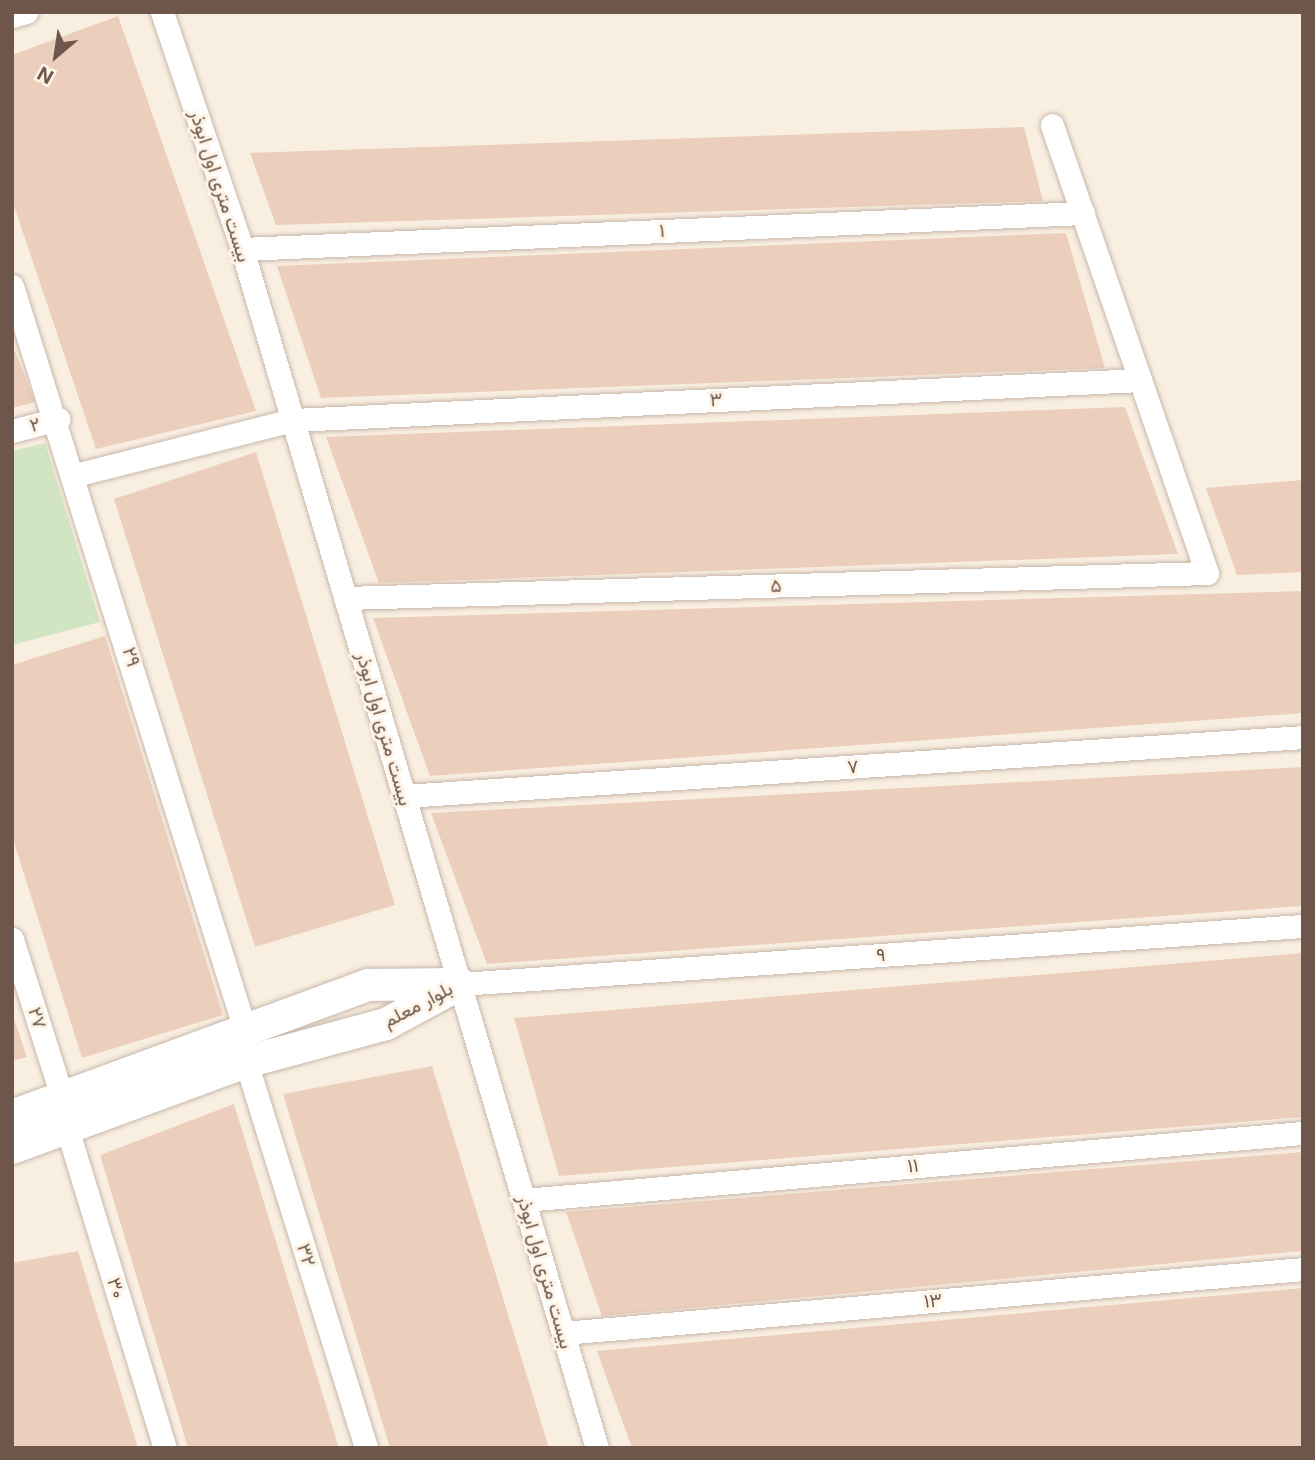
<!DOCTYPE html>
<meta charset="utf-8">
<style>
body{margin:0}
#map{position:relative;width:1315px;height:1460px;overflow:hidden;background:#f9efe1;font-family:Inter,Vazirmatn,sans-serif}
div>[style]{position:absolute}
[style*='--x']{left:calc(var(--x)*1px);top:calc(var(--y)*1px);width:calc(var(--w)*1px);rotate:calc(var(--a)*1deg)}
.green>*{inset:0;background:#d1e5c2}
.building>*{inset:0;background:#eccebc}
.roads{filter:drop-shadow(0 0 2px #c8b7aa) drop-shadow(0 0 2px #c8b7aa)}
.street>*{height:23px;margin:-11.5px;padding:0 11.5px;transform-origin:11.5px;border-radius:11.5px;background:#fff}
.secondary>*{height:32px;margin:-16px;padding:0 16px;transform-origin:16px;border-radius:16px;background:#fff}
span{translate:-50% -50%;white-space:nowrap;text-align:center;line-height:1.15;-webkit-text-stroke:6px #fdf4e7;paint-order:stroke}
.street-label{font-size:19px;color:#6e564b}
.frame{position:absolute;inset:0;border:14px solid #6e564b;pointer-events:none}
.north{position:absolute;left:21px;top:21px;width:70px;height:70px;-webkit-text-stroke:5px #fdf4e7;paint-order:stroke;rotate:209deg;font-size:19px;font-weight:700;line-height:28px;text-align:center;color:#6e564b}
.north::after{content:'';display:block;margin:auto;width:24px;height:32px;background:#6e564b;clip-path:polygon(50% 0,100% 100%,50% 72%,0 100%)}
</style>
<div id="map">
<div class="green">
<div style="clip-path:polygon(45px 443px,100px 622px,12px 645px,12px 451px)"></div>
</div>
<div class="building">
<div style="clip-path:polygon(118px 16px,256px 411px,96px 449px,12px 200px,12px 55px)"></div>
<div style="clip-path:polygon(1024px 127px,1043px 201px,276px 225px,250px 153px)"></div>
<div style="clip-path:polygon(1066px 233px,1105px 368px,321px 398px,277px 266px)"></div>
<div style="clip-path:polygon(12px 344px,35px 402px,12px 408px)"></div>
<div style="clip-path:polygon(1125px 407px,1178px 554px,379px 583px,326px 437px)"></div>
<div style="clip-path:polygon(256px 452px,395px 905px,255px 947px,114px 499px)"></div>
<div style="clip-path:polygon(1303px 480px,1303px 572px,1237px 575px,1206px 488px)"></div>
<div style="clip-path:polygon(1303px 591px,1303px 713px,430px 776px,373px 618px)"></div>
<div style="clip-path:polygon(105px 636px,223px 1015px,82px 1058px,12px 836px,12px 665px)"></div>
<div style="clip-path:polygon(1303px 767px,1303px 906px,487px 964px,431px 813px)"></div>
<div style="clip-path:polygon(1303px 953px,1303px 1117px,559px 1176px,514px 1018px)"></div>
<div style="clip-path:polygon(12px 1013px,27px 1057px,12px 1061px)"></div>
<div style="clip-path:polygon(432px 1066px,549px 1448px,390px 1448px,283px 1094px)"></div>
<div style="clip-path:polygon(234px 1104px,339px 1448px,188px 1448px,100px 1155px)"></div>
<div style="clip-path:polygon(1303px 1152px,1303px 1251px,602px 1316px,566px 1212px)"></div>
<div style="clip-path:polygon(78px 1251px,138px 1448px,12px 1448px,12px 1263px)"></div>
<div style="clip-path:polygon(1303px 1288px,1303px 1448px,632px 1448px,597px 1351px)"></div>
</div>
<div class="roads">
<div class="street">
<div style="--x:162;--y:12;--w:250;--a:71.3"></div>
<div style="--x:242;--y:249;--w:1250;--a:73.51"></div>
<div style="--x:12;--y:16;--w:15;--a:-16"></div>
<div style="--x:242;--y:249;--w:842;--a:-2.45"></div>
<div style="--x:12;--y:286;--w:780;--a:72.61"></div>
<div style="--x:12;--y:431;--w:48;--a:-14.6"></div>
<div style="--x:75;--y:475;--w:225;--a:-14.2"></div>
<div style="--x:293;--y:420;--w:848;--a:-2.7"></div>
<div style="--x:345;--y:598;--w:862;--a:-1.66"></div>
<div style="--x:1207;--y:573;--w:474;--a:-109.1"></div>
<div style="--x:404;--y:796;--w:901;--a:-3.75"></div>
<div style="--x:12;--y:939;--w:166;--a:72.4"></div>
<div style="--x:460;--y:984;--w:845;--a:-3.94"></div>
<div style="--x:246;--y:1062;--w:404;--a:72.7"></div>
<div style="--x:67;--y:1128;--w:335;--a:73"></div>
<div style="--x:524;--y:1200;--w:782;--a:-4.92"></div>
<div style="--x:563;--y:1333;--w:743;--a:-4.94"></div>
</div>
<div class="secondary">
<div style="--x:12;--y:1116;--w:380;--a:-20.2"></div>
<div style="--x:369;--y:985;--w:91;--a:-0.6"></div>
<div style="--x:460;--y:984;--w:84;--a:151.6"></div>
<div style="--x:386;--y:1024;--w:145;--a:164.8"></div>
<div style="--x:246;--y:1062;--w:249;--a:159.8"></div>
</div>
</div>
<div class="street-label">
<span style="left:220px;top:186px;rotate:72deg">بیست متری اول ابوذر</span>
<span style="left:662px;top:231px;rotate:-2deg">۱</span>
<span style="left:716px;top:400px;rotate:-3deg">۳</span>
<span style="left:35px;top:425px;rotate:-15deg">۲</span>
<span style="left:776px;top:586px;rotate:-2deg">۵</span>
<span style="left:131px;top:657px;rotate:73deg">۲۹</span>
<span style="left:384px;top:729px;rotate:74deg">بیست متری اول ابوذر</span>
<span style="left:853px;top:767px;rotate:-4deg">۷</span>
<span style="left:881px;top:955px;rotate:-4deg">۹</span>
<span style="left:418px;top:1005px;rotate:-28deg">بلوار معلم</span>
<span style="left:37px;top:1018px;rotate:72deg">۲۷</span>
<span style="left:913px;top:1166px;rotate:-5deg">۱۱</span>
<span style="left:306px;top:1255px;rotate:73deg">۳۲</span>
<span style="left:545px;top:1272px;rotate:74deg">بیست متری اول ابوذر</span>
<span style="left:116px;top:1288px;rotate:73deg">۳۰</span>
<span style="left:933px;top:1301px;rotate:-5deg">۱۳</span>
</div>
<div class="frame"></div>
<div class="north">N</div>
</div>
